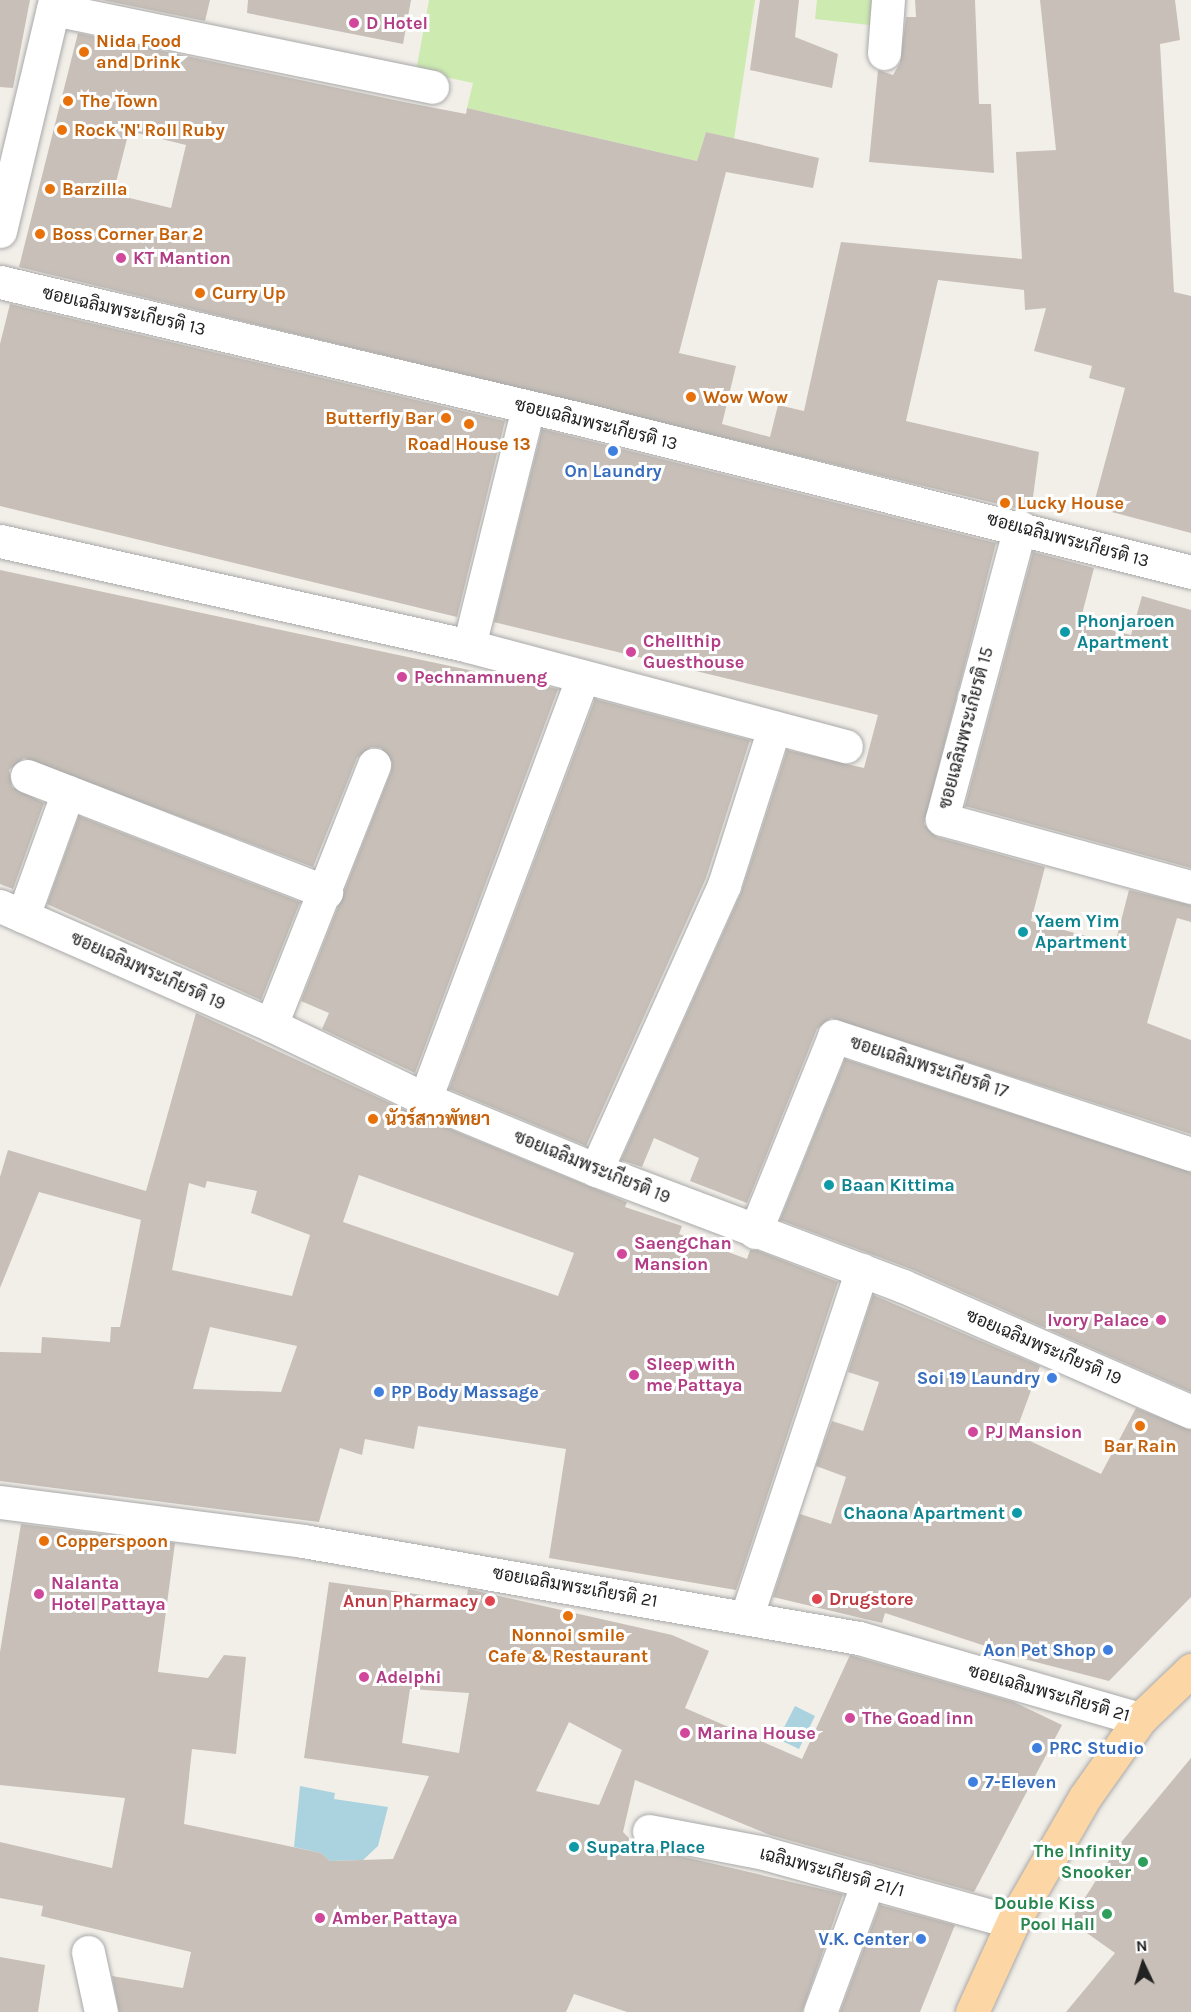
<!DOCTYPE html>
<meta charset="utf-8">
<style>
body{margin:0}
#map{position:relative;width:1191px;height:2012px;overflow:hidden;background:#f2efe9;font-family:Karla,Sarabun,sans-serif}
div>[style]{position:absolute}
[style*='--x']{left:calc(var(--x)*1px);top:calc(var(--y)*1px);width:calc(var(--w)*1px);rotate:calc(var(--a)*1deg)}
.grass>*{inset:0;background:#cdebb0}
.water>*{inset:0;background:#aad3df}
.building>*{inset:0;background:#c7bfb8}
.roads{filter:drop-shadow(0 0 2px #a9a9a9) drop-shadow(0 0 2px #a9a9a9)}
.minor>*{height:33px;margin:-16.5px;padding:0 16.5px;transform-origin:16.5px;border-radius:16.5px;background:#fff}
.major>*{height:33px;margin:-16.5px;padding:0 16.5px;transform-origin:16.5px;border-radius:16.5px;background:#fcd6a4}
.dots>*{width:16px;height:16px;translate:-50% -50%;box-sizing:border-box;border:3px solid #fff;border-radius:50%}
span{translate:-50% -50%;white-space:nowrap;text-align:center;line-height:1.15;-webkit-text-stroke:6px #fff;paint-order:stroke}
.hotel-label{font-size:18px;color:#b23c85;font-weight:700}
.left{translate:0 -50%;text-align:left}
.right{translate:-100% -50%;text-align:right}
.food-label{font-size:18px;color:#c56008;font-weight:700}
.street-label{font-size:18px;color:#222}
.shop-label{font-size:18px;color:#366cbe;font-weight:700}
.culture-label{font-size:18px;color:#0d838f;font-weight:700}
.health-label{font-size:18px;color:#be3a42;font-weight:700}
.leisure-label{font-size:18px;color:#27864d;font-weight:700}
.north{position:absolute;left:1113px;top:1934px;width:60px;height:60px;-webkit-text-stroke:4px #fff;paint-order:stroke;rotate:356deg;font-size:16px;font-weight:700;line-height:24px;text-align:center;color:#222}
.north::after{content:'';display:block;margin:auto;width:21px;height:27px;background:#222;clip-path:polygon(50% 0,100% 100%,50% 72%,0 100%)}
</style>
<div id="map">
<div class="grass">
<div style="clip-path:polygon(429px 0,755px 0,734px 139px,706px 132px,697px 161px,467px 108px,473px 83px,416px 71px)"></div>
<div style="clip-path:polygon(817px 0,879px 0,878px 26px,815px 19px)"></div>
</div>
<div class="water">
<div style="clip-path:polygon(795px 1706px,815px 1716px,799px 1749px,778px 1739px)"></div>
<div style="clip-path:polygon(300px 1786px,335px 1793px,334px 1799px,388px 1807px,378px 1846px,363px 1860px,330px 1861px,321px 1853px,294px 1847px)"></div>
</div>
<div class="building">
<div style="clip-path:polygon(0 0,30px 0,13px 88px,0 87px)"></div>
<div style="clip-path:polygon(102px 0,210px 0,205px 21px)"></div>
<div style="clip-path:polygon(248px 0,411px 0,403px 44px,247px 13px)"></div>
<div style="clip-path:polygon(760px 0,799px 0,795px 37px,838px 54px,832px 88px,750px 70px)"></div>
<div style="clip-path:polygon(915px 0,975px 0,979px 104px,991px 104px,994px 173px,869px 162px,878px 70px,893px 75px,900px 63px,906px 17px,916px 17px)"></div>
<div style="clip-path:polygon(evenodd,1040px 0,1175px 0,1180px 40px,1160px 44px,1174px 292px,1191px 296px,1191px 533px,1093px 507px,1125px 388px,1089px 378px,1092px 366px,1034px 351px,1046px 308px,1025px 310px,1024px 290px,938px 280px,906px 421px,1039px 452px,1031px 512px,19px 267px,78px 33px,404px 102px,466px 114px,467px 108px,697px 161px,706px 132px,819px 158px,813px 188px,726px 172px,679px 353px,736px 366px,722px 424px,770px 437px,778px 405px,804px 411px,841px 242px,1022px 259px,1016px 152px,1056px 150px,1040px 0,129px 131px,186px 145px,171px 208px,113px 194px,129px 131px)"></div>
<div style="clip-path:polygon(10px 304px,505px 421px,457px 617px,0 506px,0 344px)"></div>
<div style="clip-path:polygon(542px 429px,996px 543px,924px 824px,937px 837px,1045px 867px,1031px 921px,1115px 944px,1129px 890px,1191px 905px,1191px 922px,1177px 918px,1147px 1023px,1191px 1040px,1191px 1134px,831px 1018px,817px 1029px,747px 1203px,690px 1181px,699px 1158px,654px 1138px,642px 1167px,621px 1160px,741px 893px,787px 750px,864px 768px,878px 715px,494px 622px)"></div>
<div style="clip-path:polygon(1033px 552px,1094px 568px,1080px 622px,1131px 635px,1142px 596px,1191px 610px,1191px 868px,965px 806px)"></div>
<div style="clip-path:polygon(0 570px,558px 689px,415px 1073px,322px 1029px,329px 1013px,301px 1001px,391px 772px,392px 762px,381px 748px,371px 747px,357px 758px,313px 867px,24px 758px,9px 770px,12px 787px,44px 803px,13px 889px,0 884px)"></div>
<div style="clip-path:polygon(595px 699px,750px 740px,706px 878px,586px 1146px,449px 1089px)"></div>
<div style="clip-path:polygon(79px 816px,300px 902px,261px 1000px,47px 904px)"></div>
<div style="clip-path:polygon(evenodd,196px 1013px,418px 1116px,627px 1202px,625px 1207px,682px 1226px,679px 1234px,747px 1259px,750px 1250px,756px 1250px,838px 1282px,736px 1590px,549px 1558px,566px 1449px,418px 1426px,414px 1449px,365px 1439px,362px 1455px,340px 1448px,319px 1522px,0 1481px,0 1352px,41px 1353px,42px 1337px,110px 1342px,111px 1327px,120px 1327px,141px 1220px,39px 1192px,0 1288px,0 1177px,8px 1150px,146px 1191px,196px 1013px,359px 1175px,574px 1253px,558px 1296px,343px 1222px,359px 1175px,196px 1013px,207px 1181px,257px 1191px,251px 1213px,310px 1235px,292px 1296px,172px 1270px,189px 1183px,205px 1188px,207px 1181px,196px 1013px,210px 1327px,297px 1346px,281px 1392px,193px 1389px,210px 1327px)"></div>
<div style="clip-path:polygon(845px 1059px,1191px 1172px,1191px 1392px,911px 1269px,780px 1220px)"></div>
<div style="clip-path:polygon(873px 1295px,1040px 1366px,1015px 1434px,1101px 1474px,1136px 1408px,1191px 1430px,1191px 1597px,1109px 1681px,1028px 1660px,885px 1613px,882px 1623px,773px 1597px,800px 1514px,831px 1524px,846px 1477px,816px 1466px,832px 1421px,863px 1431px,879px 1382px,848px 1372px)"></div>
<div style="clip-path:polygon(evenodd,21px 1524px,175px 1543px,158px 1672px,208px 1678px,224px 1655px,246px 1657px,236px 1754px,192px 1749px,184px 1824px,321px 1853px,330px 1861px,393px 1859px,429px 1776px,304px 1758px,329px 1582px,466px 1601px,468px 1589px,672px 1635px,709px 1651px,685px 1708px,802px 1759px,850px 1655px,1014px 1702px,1062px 1725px,974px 1892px,770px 1835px,635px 1780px,623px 1832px,637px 1846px,843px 1894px,802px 2012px,627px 2012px,574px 1994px,566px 2012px,119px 2012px,112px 1976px,183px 1988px,191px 1952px,41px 1916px,43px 1906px,0 1898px,0 1842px,112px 1868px,125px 1798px,0 1785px,0 1652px,21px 1524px,410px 1689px,469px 1693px,459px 1753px,402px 1743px,410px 1689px,21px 1524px,569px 1722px,622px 1750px,599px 1805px,536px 1791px,569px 1722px)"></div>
<div style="clip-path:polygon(1191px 1758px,1191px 2012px,1066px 2012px,1115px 1953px,1070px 1921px,1118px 1846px)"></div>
<div style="clip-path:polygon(880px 1905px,955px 1925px,920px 2012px,840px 2012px)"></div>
<div style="clip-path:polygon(0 1957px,45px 1965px,38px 2012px,0 2012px)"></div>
</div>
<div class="roads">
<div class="minor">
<div style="--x:53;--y:9;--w:387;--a:11.6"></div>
<div style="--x:884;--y:53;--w:53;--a:-85.7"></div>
<div style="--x:0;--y:231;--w:237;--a:-76.6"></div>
<div style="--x:0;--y:282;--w:605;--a:13.28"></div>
<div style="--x:589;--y:421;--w:621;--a:14.08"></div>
<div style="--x:1020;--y:527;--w:302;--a:105"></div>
<div style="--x:942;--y:819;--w:258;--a:15.3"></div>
<div style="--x:0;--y:541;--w:481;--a:12.6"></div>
<div style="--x:469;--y:646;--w:390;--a:14.9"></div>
<div style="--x:469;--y:646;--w:246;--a:-76.1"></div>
<div style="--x:27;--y:776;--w:321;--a:21.2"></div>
<div style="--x:0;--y:906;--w:296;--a:23.7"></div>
<div style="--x:271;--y:1025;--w:171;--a:25.7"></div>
<div style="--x:425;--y:1099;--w:185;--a:22.5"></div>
<div style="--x:596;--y:1170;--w:328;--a:20.7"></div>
<div style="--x:903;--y:1286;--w:314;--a:23.6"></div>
<div style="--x:23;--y:916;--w:132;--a:-70.1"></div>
<div style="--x:271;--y:1025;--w:280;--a:-68.4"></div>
<div style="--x:425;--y:1099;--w:451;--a:-69.5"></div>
<div style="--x:596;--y:1170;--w:312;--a:-65.8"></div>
<div style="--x:724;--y:885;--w:165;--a:-72.3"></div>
<div style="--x:755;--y:1232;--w:211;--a:-68"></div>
<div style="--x:834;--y:1036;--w:376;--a:18.3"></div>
<div style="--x:0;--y:1502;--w:305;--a:7.3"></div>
<div style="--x:303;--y:1541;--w:564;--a:9.9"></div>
<div style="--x:859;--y:1638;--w:292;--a:16.1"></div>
<div style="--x:746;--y:1618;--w:367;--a:-71.6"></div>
<div style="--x:649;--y:1831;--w:117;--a:10.8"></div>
<div style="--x:764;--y:1853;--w:258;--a:15.5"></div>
<div style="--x:88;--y:1952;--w:61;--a:77.8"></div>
<div style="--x:820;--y:2012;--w:139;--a:-69.7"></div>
</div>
<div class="major">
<div style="--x:972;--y:2012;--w:99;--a:-65.5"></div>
<div style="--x:1013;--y:1922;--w:144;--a:-60.1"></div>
<div style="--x:1085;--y:1797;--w:95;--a:-54.8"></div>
<div style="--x:1140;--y:1719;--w:71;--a:-43.9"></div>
</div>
</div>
<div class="dots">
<div style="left:354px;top:23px;background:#d1479c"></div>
<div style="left:84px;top:52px;background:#e8710a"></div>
<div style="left:68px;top:101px;background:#e8710a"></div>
<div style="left:62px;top:130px;background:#e8710a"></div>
<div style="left:50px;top:189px;background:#e8710a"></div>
<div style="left:40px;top:234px;background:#e8710a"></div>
<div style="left:121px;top:258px;background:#d1479c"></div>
<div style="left:200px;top:293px;background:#e8710a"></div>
<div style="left:691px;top:397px;background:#e8710a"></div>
<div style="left:446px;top:418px;background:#e8710a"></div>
<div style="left:469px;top:424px;background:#e8710a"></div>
<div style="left:613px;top:451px;background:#3f7fe0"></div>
<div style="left:1005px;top:503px;background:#e8710a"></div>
<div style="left:1065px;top:632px;background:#0f9aa8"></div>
<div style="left:631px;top:652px;background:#d1479c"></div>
<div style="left:402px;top:677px;background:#d1479c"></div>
<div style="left:1023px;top:932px;background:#0f9aa8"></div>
<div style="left:373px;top:1119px;background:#e8710a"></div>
<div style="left:829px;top:1185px;background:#0f9aa8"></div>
<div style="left:622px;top:1254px;background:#d1479c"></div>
<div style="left:1161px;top:1320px;background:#d1479c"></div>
<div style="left:634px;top:1375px;background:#d1479c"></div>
<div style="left:1052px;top:1378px;background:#3f7fe0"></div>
<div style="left:379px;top:1392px;background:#3f7fe0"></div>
<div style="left:1140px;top:1426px;background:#e8710a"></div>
<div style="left:973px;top:1432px;background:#d1479c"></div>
<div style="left:1017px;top:1513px;background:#0f9aa8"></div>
<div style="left:44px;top:1541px;background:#e8710a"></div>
<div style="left:39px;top:1594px;background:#d1479c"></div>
<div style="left:817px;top:1599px;background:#e0444e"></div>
<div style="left:490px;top:1601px;background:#e0444e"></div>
<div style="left:568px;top:1616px;background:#e8710a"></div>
<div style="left:1108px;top:1650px;background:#3f7fe0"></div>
<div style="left:364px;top:1677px;background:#d1479c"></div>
<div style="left:850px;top:1718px;background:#d1479c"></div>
<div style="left:685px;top:1733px;background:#d1479c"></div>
<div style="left:1037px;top:1748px;background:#3f7fe0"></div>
<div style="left:973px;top:1782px;background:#3f7fe0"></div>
<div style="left:574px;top:1847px;background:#0f9aa8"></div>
<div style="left:1143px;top:1862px;background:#2e9e5b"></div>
<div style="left:1107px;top:1914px;background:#2e9e5b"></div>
<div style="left:320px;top:1918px;background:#d1479c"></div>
<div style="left:921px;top:1939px;background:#3f7fe0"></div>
</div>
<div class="hotel-label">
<span class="left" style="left:366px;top:23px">D Hotel</span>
<span class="left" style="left:133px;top:258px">KT Mantion</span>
<span class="left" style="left:643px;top:652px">Chellthip<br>Guesthouse</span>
<span class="left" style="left:414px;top:677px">Pechnamnueng</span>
<span class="left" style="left:634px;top:1254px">SaengChan<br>Mansion</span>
<span class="right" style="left:1149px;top:1320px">Ivory Palace</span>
<span class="left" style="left:646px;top:1375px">Sleep with<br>me Pattaya</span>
<span class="left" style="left:985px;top:1432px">PJ Mansion</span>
<span class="left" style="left:51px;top:1594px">Nalanta<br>Hotel Pattaya</span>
<span class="left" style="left:376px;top:1677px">Adelphi</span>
<span class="left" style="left:862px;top:1718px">The Goad inn</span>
<span class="left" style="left:697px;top:1733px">Marina House</span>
<span class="left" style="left:332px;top:1918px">Amber Pattaya</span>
</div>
<div class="food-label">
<span class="left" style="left:96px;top:52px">Nida Food<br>and Drink</span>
<span class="left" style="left:80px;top:101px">The Town</span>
<span class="left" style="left:74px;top:130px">Rock 'N' Roll Ruby</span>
<span class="left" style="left:62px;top:189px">Barzilla</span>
<span class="left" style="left:52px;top:234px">Boss Corner Bar 2</span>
<span class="left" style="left:212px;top:293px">Curry Up</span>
<span class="left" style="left:703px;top:397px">Wow Wow</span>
<span class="right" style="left:434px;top:418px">Butterfly Bar</span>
<span style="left:469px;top:444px">Road House 13</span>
<span class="left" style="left:1017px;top:503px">Lucky House</span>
<span class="left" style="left:385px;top:1119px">นัวร์สาวพัทยา</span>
<span style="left:1140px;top:1446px">Bar Rain</span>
<span class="left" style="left:56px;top:1541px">Copperspoon</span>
<span style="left:568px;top:1646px">Nonnoi smile<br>Cafe &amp; Restaurant</span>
</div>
<div class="street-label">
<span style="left:124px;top:311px;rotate:13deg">ซอยเฉลิมพระเกียรติ 13</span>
<span style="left:596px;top:424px;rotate:14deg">ซอยเฉลิมพระเกียรติ 13</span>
<span style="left:1068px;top:540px;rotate:15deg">ซอยเฉลิมพระเกียรติ 13</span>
<span style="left:966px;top:728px;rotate:-75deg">ซอยเฉลิมพระเกียรติ 15</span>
<span style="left:148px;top:971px;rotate:24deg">ซอยเฉลิมพระเกียรติ 19</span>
<span style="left:929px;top:1067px;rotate:18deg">ซอยเฉลิมพระเกียรติ 17</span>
<span style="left:592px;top:1167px;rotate:22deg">ซอยเฉลิมพระเกียรติ 19</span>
<span style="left:1044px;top:1347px;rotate:23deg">ซอยเฉลิมพระเกียรติ 19</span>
<span style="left:575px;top:1587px;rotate:10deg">ซอยเฉลิมพระเกียรติ 21</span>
<span style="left:1049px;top:1693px;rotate:16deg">ซอยเฉลิมพระเกียรติ 21</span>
<span style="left:832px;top:1872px;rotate:15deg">เฉลิมพระเกียรติ 21/1</span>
</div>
<div class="shop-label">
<span style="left:613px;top:471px">On Laundry</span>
<span class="right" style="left:1040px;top:1378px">Soi 19 Laundry</span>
<span class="left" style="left:391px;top:1392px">PP Body Massage</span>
<span class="right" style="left:1096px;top:1650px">Aon Pet Shop</span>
<span class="left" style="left:1049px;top:1748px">PRC Studio</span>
<span class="left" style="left:985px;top:1782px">7-Eleven</span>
<span class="right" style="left:909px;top:1939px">V.K. Center</span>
</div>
<div class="culture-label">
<span class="left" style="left:1077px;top:632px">Phonjaroen<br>Apartment</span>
<span class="left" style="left:1035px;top:932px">Yaem Yim<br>Apartment</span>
<span class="left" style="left:841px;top:1185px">Baan Kittima</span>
<span class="right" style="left:1005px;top:1513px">Chaona Apartment</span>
<span class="left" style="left:586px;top:1847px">Supatra Place</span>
</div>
<div class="health-label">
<span class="left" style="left:829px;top:1599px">Drugstore</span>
<span class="right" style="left:478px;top:1601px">Anun Pharmacy</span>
</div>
<div class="leisure-label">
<span class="right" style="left:1131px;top:1862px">The Infinity<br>Snooker</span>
<span class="right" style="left:1095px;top:1914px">Double Kiss<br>Pool Hall</span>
</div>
<div class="north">N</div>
</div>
